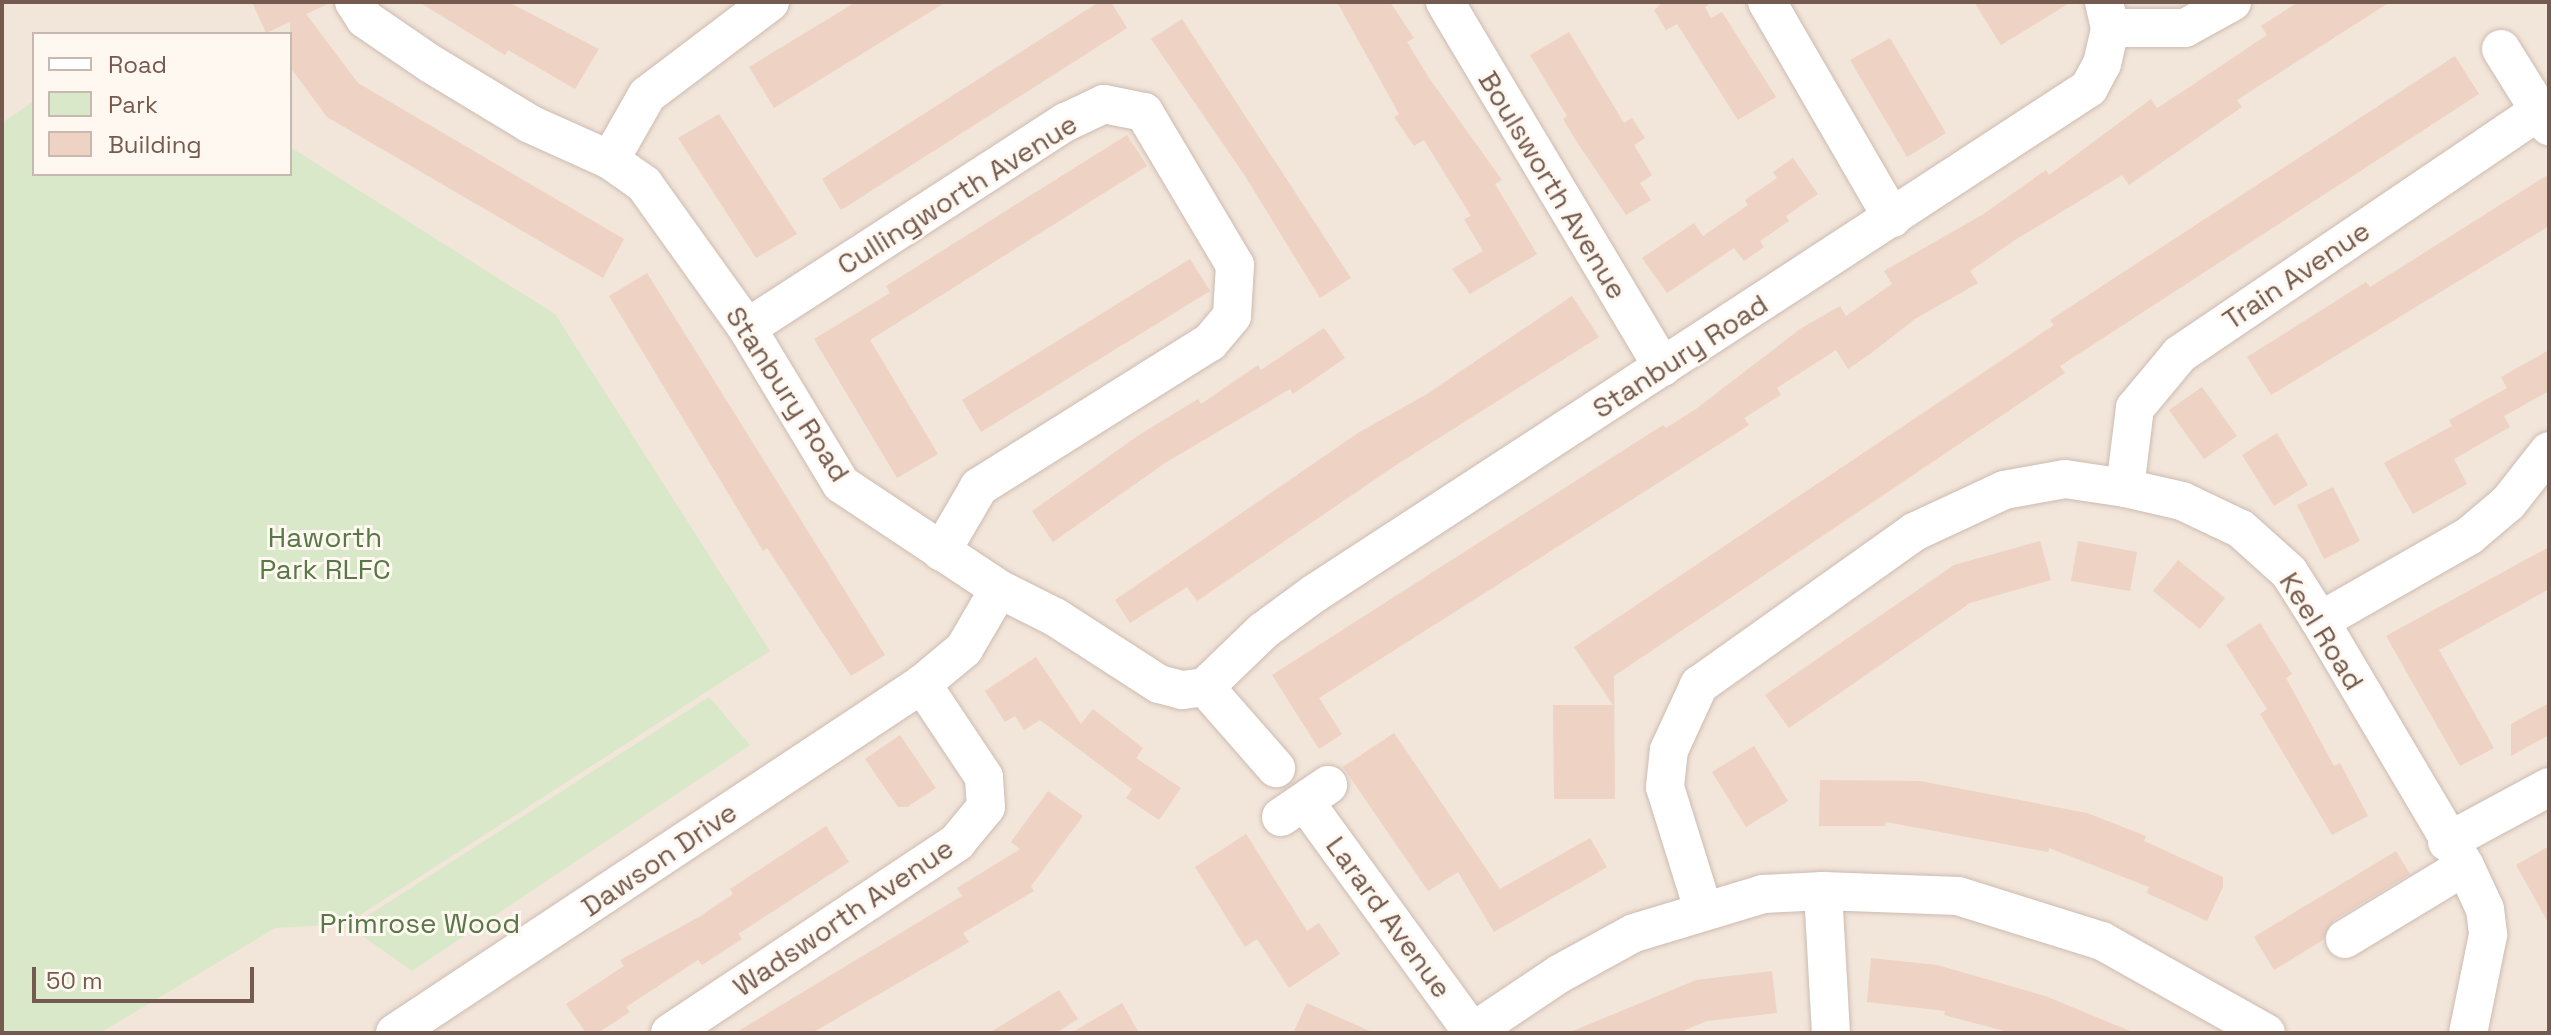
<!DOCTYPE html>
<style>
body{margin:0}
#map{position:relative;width:2551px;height:1035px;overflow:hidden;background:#fbf4ea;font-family:"Space Grotesk",sans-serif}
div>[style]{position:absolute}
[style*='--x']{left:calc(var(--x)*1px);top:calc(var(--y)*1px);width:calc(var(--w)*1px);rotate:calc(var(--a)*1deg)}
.residential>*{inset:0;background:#f2e5d9}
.green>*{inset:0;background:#d8e8c9}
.building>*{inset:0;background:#eed2c4}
.roads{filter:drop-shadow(0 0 2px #cdbbb1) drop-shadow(0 0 2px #cdbbb1)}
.minor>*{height:38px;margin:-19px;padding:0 19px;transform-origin:19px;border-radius:19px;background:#fff}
span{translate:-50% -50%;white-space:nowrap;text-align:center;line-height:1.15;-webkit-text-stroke:6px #fef8f1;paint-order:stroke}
.street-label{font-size:28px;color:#745a4f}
.park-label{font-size:28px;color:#597848}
.frame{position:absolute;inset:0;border:4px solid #745a4f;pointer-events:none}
.legend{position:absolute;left:32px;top:32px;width:260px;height:144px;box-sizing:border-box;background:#fef8f1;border:2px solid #c7b9b0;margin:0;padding:10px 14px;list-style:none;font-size:24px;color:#745a4f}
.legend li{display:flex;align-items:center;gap:16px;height:40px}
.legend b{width:40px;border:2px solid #c7b9b0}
.scale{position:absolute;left:32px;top:967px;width:222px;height:36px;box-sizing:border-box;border:4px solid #745a4f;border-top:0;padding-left:10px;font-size:24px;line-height:28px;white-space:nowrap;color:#745a4f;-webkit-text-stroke:6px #fef8f1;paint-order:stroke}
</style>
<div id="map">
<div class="residential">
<div style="clip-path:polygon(evenodd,2px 2px,2549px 2px,2549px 1033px,2px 1033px,2px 2px,34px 34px,290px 34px,290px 174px,34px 174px,34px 34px)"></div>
</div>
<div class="green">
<div style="clip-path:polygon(34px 101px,34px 174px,290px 174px,290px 147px,555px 314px,770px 651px,346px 924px,275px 928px,100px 1033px,2px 1033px,2px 123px)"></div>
<div style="clip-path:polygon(709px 697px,750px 745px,412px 971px,350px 927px)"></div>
</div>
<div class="building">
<div style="clip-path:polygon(252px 2px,332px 2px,306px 14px,358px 83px,624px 239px,603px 278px,327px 117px,290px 67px,290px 22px,266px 33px)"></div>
<div style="clip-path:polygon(419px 2px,508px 2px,599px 49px,575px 89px,508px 50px,505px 55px)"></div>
<div style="clip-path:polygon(856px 2px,946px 2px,774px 108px,749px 67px)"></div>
<div style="clip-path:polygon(1099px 2px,1111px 2px,1127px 28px,841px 210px,822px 179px)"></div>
<div style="clip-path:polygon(1337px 2px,1390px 2px,1414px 38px,1407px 42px,1429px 78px,1502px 180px,1495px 184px,1537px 254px,1470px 294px,1452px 269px,1483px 251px,1464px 219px,1471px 216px,1424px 140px,1414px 146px,1394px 117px,1399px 114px)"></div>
<div style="clip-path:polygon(1663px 2px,1713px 2px,1705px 7px,1711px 18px,1722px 12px,1776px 97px,1738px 120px,1677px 24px,1666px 30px,1654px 10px)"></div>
<div style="clip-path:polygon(1974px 2px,2071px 2px,2001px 45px)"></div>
<div style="clip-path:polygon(2298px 2px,2390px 2px,2237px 100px,2242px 107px,2129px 185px,2122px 175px,2015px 240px,1970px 271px,1978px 283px,1915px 319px,1870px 354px,1848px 369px,1836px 350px,1777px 388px,1781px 395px,1744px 418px,1749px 425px,1729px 438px,1319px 698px,1342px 734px,1319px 749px,1272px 675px,1663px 425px,1666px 428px,1696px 409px,1800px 329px,1840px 306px,1846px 316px,1892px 284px,1884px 271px,1982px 215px,2046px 170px,2049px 175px,2151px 99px,2157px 108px,2188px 88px,2267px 35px,2261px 26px)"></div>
<div style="clip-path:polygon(1182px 19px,1351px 278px,1320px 298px,1245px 176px,1151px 39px)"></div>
<div style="clip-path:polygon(1569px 32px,1624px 123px,1632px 118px,1645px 138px,1634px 145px,1652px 175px,1640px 183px,1651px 200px,1626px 215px,1575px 139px,1563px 119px,1567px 116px,1530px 55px)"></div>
<div style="clip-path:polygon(1890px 38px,1946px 133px,1907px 157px,1850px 60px)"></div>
<div style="clip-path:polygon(2455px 56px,2479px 94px,2060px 366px,2065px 373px,1614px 676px,1615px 799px,1554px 799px,1553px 705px,1613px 705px,1574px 647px,2054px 325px,2050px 320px)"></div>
<div style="clip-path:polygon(719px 114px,797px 234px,756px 258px,678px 138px)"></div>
<div style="clip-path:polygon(1127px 135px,1147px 166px,870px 340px,938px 454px,897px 478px,814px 339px,890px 293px,886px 286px)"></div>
<div style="clip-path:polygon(1793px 158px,1818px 194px,1786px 216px,1789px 221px,1760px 241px,1764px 247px,1744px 261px,1734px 248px,1667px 293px,1642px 258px,1694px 223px,1703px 236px,1748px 205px,1745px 200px,1777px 178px,1773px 172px)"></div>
<div style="clip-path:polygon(2549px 174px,2549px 226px,2271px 395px,2247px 357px,2366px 282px,2370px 287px)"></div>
<div style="clip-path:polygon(1190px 259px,1210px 291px,981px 432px,962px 400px)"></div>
<div style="clip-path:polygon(647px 273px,885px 655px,851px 676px,767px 548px,763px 551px,609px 296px)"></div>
<div style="clip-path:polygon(1572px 296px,1599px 337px,1393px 467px,1197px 601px,1187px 587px,1130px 623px,1115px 600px,1358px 433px,1427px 394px)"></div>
<div style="clip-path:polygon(1324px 328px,1345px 358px,1293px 394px,1290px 389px,1165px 463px,1053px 542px,1032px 511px,1139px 435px,1198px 399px,1201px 404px,1258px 365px,1261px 370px)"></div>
<div style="clip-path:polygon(2549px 350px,2549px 391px,2504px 416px,2510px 427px,2454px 459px,2467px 484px,2413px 514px,2384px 463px,2452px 426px,2449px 420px,2507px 388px,2501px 377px)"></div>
<div style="clip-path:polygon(2202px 387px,2237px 436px,2204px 459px,2169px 410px)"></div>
<div style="clip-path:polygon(2277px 433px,2308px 485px,2274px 506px,2242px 455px)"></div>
<div style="clip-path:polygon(2333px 487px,2360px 541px,2324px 559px,2297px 505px)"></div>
<div style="clip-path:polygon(2040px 541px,2051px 580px,1970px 603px,1789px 728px,1765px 695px,1954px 565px)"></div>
<div style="clip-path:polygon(2078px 541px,2137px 552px,2130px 591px,2071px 581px)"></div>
<div style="clip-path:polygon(2549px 547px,2549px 589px,2439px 650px,2494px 748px,2460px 766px,2386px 636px)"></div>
<div style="clip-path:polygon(2178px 560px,2225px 598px,2200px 629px,2153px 591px)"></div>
<div style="clip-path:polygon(2260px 623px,2292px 674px,2286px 678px,2334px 766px,2340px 763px,2368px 816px,2332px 835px,2260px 714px,2267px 709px,2226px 645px)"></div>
<div style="clip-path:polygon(1036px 657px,1081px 724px,1093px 709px,1143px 748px,1136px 758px,1181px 788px,1159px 820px,1126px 798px,1132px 789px,1040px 720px,1024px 730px,1015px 716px,1005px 722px,985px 691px)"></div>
<div style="clip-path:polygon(2549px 703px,2549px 735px,2511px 756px,2511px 724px)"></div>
<div style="clip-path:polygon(1394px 733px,1500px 889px,1590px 838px,1607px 867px,1494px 932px,1458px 872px,1428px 891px,1343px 767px)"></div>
<div style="clip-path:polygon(900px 735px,936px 788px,907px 807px,898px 807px,865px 759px)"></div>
<div style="clip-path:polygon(1754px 746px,1788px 801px,1746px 827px,1712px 772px)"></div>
<div style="clip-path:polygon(1820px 780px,1920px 781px,2087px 813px,2146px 836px,2144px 841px,2223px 877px,2223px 887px,2207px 921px,2147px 893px,2149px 887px,2049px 848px,2048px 852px,1886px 822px,1885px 826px,1819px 826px)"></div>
<div style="clip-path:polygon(1048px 791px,1083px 816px,1031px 886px,1034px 891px,963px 933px,969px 942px,812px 1033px,735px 1033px,962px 896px,957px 888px,1020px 849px,1011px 842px)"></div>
<div style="clip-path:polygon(826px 826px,849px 862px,738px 934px,742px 939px,702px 965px,698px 960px,626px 1007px,630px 1012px,598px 1033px,586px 1033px,566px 1004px,624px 966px,620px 960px,699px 917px,733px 894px,730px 889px)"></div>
<div style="clip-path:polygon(1246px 834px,1307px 931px,1319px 923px,1340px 954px,1289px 988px,1257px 939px,1245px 947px,1195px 867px)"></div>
<div style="clip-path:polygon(2549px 846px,2549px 924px,2516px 865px)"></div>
<div style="clip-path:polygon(2396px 851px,2410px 874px,2334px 920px,2323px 940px,2274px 970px,2254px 937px)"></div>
<div style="clip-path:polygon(1871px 958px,1937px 965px,2045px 996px,2135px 1033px,2012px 1033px,1944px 1015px,1945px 1011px,1867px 1002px)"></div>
<div style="clip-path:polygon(1772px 971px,1777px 1013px,1707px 1021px,1678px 1033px,1568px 1033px,1696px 980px)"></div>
<div style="clip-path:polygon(1059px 990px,1078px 1019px,1056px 1033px,989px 1033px)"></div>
<div style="clip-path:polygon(1122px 1003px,1139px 1033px,1071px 1033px)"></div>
<div style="clip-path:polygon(1307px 1003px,1374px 1033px,1293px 1033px)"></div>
</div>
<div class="roads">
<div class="minor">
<div style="--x:354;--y:2;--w:20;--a:57"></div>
<div style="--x:365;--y:19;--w:80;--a:34.3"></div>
<div style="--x:431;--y:64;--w:116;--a:31.2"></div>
<div style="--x:530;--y:124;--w:88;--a:24.2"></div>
<div style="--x:770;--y:2;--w:154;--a:142.9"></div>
<div style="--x:647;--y:95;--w:75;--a:119.6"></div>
<div style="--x:610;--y:160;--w:42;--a:35.2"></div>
<div style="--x:644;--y:184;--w:177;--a:54.4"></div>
<div style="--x:747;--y:328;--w:182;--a:58.9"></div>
<div style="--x:841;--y:484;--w:190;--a:33.6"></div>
<div style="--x:999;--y:589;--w:63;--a:26.6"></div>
<div style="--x:1055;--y:617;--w:124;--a:32.8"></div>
<div style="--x:1159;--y:684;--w:24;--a:15"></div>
<div style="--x:1182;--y:690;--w:23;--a:-7"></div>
<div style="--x:1205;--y:687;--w:81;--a:-44"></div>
<div style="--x:1263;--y:631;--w:64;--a:-36.2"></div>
<div style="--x:1315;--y:593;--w:924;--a:-33.12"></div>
<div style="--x:2089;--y:88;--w:27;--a:-62"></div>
<div style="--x:2102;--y:64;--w:37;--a:-77"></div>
<div style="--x:2110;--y:28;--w:27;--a:-103"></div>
<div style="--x:1445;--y:2;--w:425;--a:59.2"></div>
<div style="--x:1767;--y:2;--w:250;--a:59.9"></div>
<div style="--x:2110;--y:28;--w:75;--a:0"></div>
<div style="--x:2185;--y:28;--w:54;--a:-29"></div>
<div style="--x:2501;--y:49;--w:91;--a:58.1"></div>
<div style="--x:747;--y:328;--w:380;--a:-32.9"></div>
<div style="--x:1066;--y:122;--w:42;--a:-25.3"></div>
<div style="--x:1104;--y:104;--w:41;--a:11.3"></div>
<div style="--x:1144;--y:112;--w:178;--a:59.3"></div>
<div style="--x:1235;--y:265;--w:51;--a:93.4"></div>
<div style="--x:1232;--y:316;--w:34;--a:130"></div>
<div style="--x:1210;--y:342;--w:273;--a:147.9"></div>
<div style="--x:979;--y:487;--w:75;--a:120.3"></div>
<div style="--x:2125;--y:488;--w:81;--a:-82.9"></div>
<div style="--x:2135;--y:408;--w:70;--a:-50.2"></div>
<div style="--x:2180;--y:354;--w:431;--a:-34.1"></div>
<div style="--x:2320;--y:621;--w:172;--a:-29.7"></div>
<div style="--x:2469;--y:536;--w:51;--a:-40.2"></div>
<div style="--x:2508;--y:503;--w:66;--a:-51.7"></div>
<div style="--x:1205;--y:687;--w:108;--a:48.8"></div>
<div style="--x:1305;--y:802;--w:284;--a:54"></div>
<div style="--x:1281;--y:817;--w:57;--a:-34.2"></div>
<div style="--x:2447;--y:842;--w:116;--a:-28.3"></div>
<div style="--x:1823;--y:891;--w:142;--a:86.8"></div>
<div style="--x:1703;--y:909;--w:128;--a:-107.3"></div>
<div style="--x:1665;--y:787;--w:37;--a:-84"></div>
<div style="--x:1669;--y:750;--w:72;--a:-65.2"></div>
<div style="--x:1699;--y:685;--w:264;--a:-35.4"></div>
<div style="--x:1914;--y:532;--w:99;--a:-25"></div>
<div style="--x:2004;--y:490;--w:62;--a:-10.2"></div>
<div style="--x:2065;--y:479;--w:61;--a:8.5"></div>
<div style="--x:2125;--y:488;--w:58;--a:12.8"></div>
<div style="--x:2182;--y:501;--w:65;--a:25.4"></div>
<div style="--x:2241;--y:529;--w:64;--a:41.9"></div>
<div style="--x:2289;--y:572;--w:58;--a:57.7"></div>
<div style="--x:2320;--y:621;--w:285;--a:59.4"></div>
<div style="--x:2465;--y:866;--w:47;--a:65.1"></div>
<div style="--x:2485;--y:909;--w:26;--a:83"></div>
<div style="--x:2488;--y:935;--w:100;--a:101.5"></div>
<div style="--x:2345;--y:939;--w:140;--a:-31.3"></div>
<div style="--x:395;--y:1033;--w:632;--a:-33.51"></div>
<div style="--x:670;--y:1033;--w:345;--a:-33.6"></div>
<div style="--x:957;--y:842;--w:45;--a:-50.4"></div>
<div style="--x:986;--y:807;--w:30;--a:-94"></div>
<div style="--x:984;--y:777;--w:112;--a:-123.7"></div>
<div style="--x:922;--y:684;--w:55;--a:-39.8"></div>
<div style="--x:964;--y:649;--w:69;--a:-59.7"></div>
<div style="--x:1471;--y:1033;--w:106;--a:-33.8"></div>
<div style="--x:1559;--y:974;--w:85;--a:-28.7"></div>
<div style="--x:1634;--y:933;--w:135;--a:-16.8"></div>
<div style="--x:1763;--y:894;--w:60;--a:-2.9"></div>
<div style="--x:1823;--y:891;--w:135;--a:2.1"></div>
<div style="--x:1958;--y:896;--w:151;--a:17.4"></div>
<div style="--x:2102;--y:941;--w:188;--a:29.3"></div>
</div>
</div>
<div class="street-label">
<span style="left:1553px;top:185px;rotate:59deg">Boulsworth Avenue</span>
<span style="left:957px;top:194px;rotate:-32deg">Cullingworth Avenue</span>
<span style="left:2296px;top:275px;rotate:-34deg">Train Avenue</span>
<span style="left:1680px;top:356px;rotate:-33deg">Stanbury Road</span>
<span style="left:788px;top:394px;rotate:57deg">Stanbury Road</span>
<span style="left:2322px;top:631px;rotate:58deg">Keel Road</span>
<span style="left:659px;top:859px;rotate:-34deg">Dawson Drive</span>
<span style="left:843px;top:917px;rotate:-34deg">Wadsworth Avenue</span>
<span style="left:1389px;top:917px;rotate:54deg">Larard Avenue</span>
</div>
<div class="park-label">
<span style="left:325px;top:553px">Haworth<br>Park RLFC</span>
<span style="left:420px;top:923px">Primrose Wood</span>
</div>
<div class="frame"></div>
<ul class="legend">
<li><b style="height:10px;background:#fff"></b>Road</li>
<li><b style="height:22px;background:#d8e8c9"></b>Park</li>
<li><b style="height:22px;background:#eed2c4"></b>Building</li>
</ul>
<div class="scale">50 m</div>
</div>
